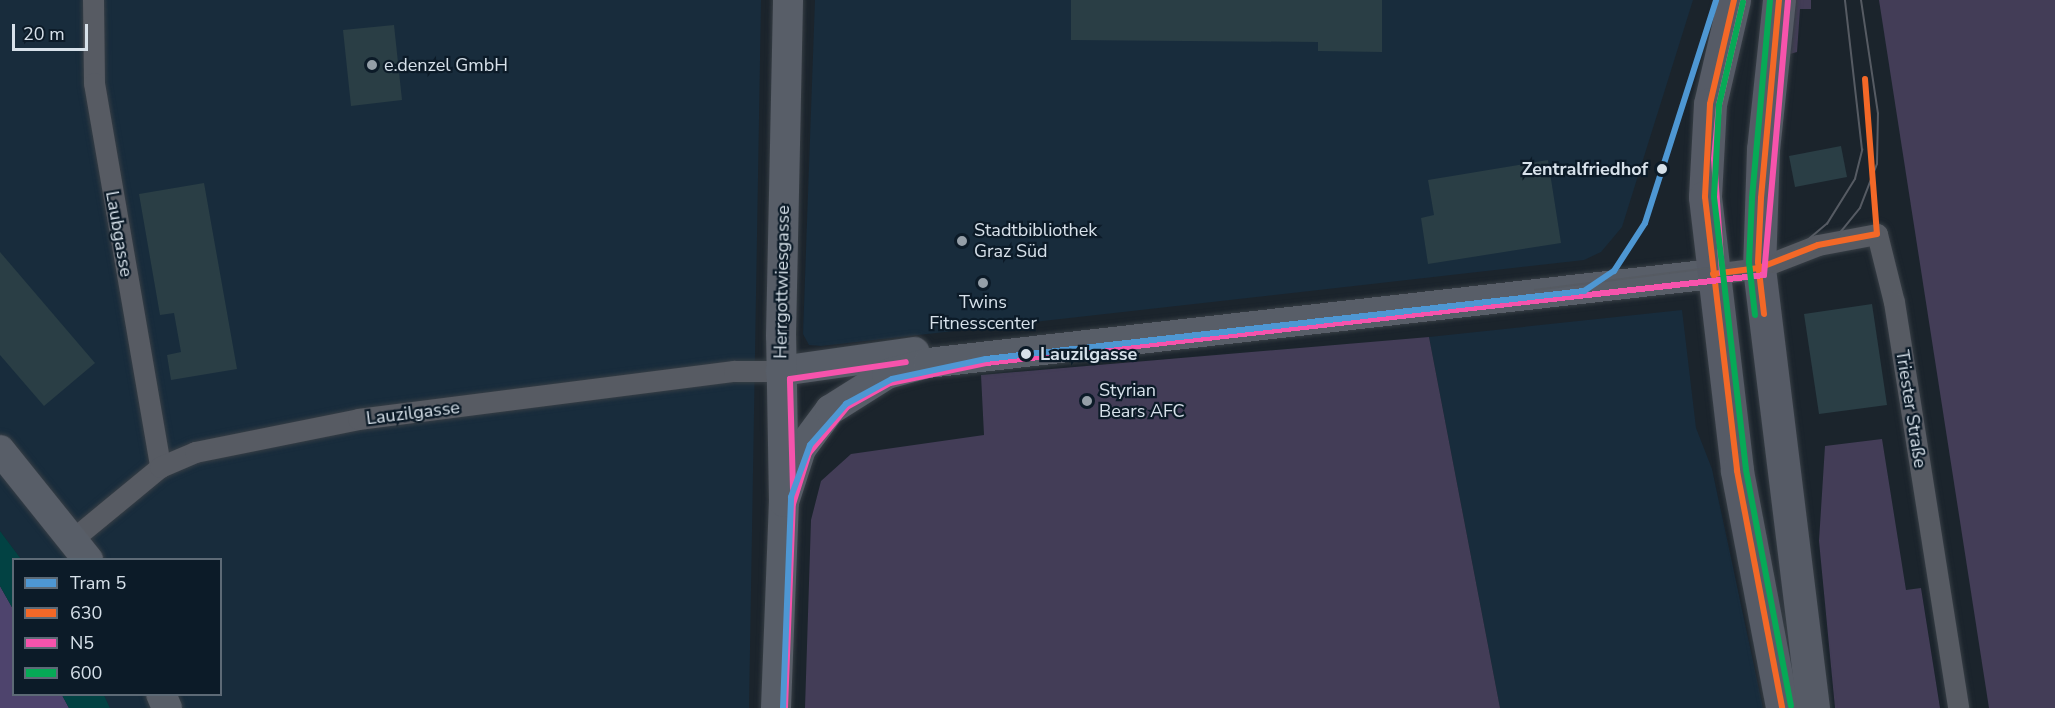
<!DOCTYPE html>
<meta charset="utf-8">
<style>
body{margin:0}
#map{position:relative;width:2055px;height:708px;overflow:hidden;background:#1b242c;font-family:"Nunito Sans",sans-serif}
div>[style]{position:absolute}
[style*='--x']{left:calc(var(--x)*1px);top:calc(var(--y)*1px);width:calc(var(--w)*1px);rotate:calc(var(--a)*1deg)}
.built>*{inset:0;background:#182c3c}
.green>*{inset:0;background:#433d57}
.forest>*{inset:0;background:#4e446d}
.water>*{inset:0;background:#024243}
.building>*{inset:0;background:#2a3e45}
.roads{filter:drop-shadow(0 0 2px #373e45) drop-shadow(0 0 2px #373e45)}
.street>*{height:21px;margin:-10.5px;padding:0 10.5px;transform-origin:10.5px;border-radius:10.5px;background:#575b63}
.secondary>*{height:30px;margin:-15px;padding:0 15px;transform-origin:15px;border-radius:15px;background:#585e68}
.primary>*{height:33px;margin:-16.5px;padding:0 16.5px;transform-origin:16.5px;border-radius:16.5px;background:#565b66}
.tram>*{height:1.5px;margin:-0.75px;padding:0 0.75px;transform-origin:0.75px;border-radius:0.75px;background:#565b63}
.bus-1>*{height:6px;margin:-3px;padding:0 3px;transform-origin:3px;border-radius:3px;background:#f36827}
.bus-2>*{height:6px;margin:-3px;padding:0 3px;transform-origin:3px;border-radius:3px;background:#f653ac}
.bus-3>*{height:6px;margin:-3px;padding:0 3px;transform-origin:3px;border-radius:3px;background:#06aa56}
.tram-1>*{height:6px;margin:-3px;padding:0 3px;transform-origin:3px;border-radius:3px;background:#4e97d3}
.dots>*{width:16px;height:16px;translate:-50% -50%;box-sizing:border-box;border:3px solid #0c1b28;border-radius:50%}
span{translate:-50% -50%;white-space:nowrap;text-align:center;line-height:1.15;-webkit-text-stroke:4.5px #0c1b28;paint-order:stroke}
.poi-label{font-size:18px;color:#d7e1ea}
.left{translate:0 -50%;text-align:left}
.stop-label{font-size:18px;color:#d7e1ea;font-weight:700}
.right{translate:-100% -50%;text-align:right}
.street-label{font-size:18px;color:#d7e1ea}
.legend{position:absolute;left:12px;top:558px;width:210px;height:138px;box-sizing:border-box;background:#0c1b28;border:2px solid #5d6a76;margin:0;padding:8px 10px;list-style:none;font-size:18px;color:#d7e1ea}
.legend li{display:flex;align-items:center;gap:12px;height:30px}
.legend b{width:30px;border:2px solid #5d6a76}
.scale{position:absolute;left:12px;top:24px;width:76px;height:27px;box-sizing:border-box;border:3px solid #d7e1ea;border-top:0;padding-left:8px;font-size:18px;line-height:21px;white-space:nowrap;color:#d7e1ea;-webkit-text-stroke:4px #0c1b28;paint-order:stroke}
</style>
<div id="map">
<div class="built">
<div style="clip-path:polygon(0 0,761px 0,749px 708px,110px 708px,104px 695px,220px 694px,220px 560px,21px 559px,0 531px)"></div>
<div style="clip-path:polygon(815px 0,1693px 0,1622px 227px,1601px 252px,1584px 260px,821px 346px,809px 345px,803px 334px)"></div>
<div style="clip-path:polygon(1682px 310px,1696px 428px,1712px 469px,1763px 708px,1500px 708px,1429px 337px)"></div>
</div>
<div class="green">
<div style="clip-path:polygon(1794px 0,1811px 0,1811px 9px,1800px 9px,1797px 52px,1790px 54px)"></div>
<div style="clip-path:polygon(1879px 0,2055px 0,2055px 708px,1989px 708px)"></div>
<div style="clip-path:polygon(1429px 337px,1500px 708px,805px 708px,811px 520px,821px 481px,851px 454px,984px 435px,981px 375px)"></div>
<div style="clip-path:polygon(1882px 439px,1906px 590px,1921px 588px,1940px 708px,1835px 708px,1819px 541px,1825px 446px)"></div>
</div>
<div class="forest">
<div style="clip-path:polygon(0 586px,13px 609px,14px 694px,62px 695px,69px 708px,0 708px)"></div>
</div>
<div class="water">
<div style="clip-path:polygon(0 531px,21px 559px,14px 560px,13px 609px,0 586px)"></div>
<div style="clip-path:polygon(62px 695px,104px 695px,110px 708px,69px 708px)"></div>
</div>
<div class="building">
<div style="clip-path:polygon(1071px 0,1382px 0,1382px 52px,1318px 51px,1318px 42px,1071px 40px)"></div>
<div style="clip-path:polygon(394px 25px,402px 100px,351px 106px,343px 30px)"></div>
<div style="clip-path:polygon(1841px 146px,1847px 177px,1795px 187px,1789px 156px)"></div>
<div style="clip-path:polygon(1548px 160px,1561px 243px,1428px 264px,1421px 218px,1434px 215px,1428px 180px)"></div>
<div style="clip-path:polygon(204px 183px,237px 369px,171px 380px,167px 355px,181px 352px,174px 313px,160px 315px,139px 194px)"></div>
<div style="clip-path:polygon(0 252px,95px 363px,44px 406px,0 355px)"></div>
<div style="clip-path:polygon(1872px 304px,1887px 405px,1819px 414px,1804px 314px)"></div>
</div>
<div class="roads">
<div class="street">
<div style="--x:93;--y:0;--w:83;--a:89.3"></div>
<div style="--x:94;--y:83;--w:390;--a:80.2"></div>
<div style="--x:1713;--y:274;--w:46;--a:-7.4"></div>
<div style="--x:1759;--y:268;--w:63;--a:-21.3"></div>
<div style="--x:1818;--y:245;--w:60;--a:-10.6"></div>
<div style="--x:1877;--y:234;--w:70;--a:76"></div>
<div style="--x:1894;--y:302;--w:411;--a:81"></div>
<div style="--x:74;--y:538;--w:112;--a:-39.5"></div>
<div style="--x:160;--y:467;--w:38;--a:-23"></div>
<div style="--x:195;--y:452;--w:166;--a:-11.4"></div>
<div style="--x:358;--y:419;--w:379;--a:-7.3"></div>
<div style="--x:734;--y:371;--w:47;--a:0"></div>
</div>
<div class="secondary">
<div style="--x:781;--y:371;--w:135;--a:-8.1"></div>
<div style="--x:0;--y:450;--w:141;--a:51.3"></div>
<div style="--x:784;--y:502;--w:56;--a:-72.2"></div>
<div style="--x:801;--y:449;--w:49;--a:-53.4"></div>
<div style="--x:830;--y:410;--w:67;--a:-32.3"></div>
<div style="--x:887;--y:374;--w:42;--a:-15"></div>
<div style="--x:928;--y:363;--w:790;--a:-6.47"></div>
<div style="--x:161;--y:694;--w:15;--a:67"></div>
<div style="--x:776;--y:708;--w:206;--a:-87.8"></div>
<div style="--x:784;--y:502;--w:166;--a:-91"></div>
<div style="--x:781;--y:336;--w:336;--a:-88.8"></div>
</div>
<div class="primary">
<div style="--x:1734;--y:0;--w:107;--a:103"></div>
<div style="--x:1710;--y:104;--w:93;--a:93.1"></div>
<div style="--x:1705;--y:197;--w:276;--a:83.3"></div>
<div style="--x:1737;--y:471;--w:241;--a:79.2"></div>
<div style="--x:1779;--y:0;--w:150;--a:96.1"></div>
<div style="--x:1763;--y:149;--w:119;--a:91.9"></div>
<div style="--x:1759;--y:268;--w:443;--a:83"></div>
</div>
</div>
<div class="tram">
<div style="--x:1535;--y:290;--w:225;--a:-7.2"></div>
<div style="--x:1758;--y:262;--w:50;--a:-22.4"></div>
<div style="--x:1804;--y:243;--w:30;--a:-40"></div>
<div style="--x:1827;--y:224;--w:53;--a:-58.1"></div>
<div style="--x:1855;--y:179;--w:30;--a:-76"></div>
<div style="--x:1862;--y:150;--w:151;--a:-96.5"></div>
<div style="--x:1559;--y:297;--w:215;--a:-6.7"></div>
<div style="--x:1773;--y:272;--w:34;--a:-21"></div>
<div style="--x:1805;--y:260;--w:43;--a:-37.4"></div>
<div style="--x:1839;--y:234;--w:33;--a:-51"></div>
<div style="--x:1860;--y:208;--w:47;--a:-68.9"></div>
<div style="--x:1877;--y:164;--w:50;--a:-88.9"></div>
<div style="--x:1878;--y:114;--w:115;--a:-98.5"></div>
</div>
<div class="bus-1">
<div style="--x:1734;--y:0;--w:107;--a:103"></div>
<div style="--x:1710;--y:104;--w:93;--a:93.1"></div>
<div style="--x:1705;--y:197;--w:276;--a:83.3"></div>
<div style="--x:1737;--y:471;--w:241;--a:79.2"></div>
<div style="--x:1865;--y:79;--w:155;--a:85.6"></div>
<div style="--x:1713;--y:274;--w:46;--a:-7.4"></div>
<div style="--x:1759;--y:268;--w:63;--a:-21.3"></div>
<div style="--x:1818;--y:245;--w:60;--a:-10.6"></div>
<div style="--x:1764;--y:314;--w:52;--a:-96.6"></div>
<div style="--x:1758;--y:262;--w:64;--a:-87.3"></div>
<div style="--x:1761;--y:198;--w:199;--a:-84.8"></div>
</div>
<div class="bus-2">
<div style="--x:1722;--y:273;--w:114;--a:-94"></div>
<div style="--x:1714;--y:159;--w:54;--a:-84.7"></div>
<div style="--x:1719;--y:105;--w:106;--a:-76.9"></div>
<div style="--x:793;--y:489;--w:110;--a:-91.6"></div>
<div style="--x:790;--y:379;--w:117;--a:-8.3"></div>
<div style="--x:785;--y:708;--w:204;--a:-87.8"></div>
<div style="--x:793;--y:504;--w:53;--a:-72.6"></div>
<div style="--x:809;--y:453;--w:60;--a:-50.4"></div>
<div style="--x:847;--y:407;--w:49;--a:-29.2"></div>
<div style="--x:890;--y:383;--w:98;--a:-11.8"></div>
<div style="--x:986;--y:363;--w:783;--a:-6.45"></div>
<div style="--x:1764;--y:275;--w:275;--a:-85"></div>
</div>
<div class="bus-3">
<div style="--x:1743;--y:2;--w:106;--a:103.1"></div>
<div style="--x:1719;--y:105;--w:92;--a:93.1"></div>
<div style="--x:1714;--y:197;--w:275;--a:83.3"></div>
<div style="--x:1746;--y:470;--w:240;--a:79.2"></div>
<div style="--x:1755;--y:315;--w:53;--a:-96.5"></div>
<div style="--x:1749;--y:262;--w:64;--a:-87.3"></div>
<div style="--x:1752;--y:198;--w:199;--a:-84.8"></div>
</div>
<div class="tram-1">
<div style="--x:783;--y:708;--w:211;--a:-87.8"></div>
<div style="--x:791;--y:497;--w:55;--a:-69.9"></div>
<div style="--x:810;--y:445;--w:55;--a:-48.7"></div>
<div style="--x:846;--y:404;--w:52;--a:-28.5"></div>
<div style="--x:892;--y:379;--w:96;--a:-12"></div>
<div style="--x:986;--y:359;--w:602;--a:-6.49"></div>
<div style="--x:1584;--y:291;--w:36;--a:-34"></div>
<div style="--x:1614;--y:271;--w:57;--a:-57.1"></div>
<div style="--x:1645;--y:223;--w:234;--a:-72.3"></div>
</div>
<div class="dots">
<div style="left:372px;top:65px;background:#959fa8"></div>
<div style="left:1662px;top:169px;background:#d7e1ea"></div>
<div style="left:962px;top:241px;background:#959fa8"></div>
<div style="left:983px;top:283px;background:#959fa8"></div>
<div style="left:1026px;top:354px;background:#d7e1ea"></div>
<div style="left:1087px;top:401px;background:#959fa8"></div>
</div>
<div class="poi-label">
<span class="left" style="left:384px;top:65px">e.denzel GmbH</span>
<span class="left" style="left:974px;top:241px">Stadtbibliothek<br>Graz Süd</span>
<span style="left:983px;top:313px">Twins<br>Fitnesscenter</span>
<span class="left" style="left:1099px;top:401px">Styrian<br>Bears AFC</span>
</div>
<div class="stop-label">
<span class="right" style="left:1648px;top:169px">Zentralfriedhof</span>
<span class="left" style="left:1040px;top:354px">Lauzilgasse</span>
</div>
<div class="street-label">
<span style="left:119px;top:234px;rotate:80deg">Laubgasse</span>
<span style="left:782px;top:282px;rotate:-89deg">Herrgottwiesgasse</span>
<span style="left:1911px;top:409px;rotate:81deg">Triester Straße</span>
<span style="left:413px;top:413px;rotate:-7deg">Lauzilgasse</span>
</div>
<ul class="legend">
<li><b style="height:8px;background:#4e97d3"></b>Tram 5</li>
<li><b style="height:8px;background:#f36827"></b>630</li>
<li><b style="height:8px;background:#f653ac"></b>N5</li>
<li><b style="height:8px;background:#06aa56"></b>600</li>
</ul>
<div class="scale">20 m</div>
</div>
